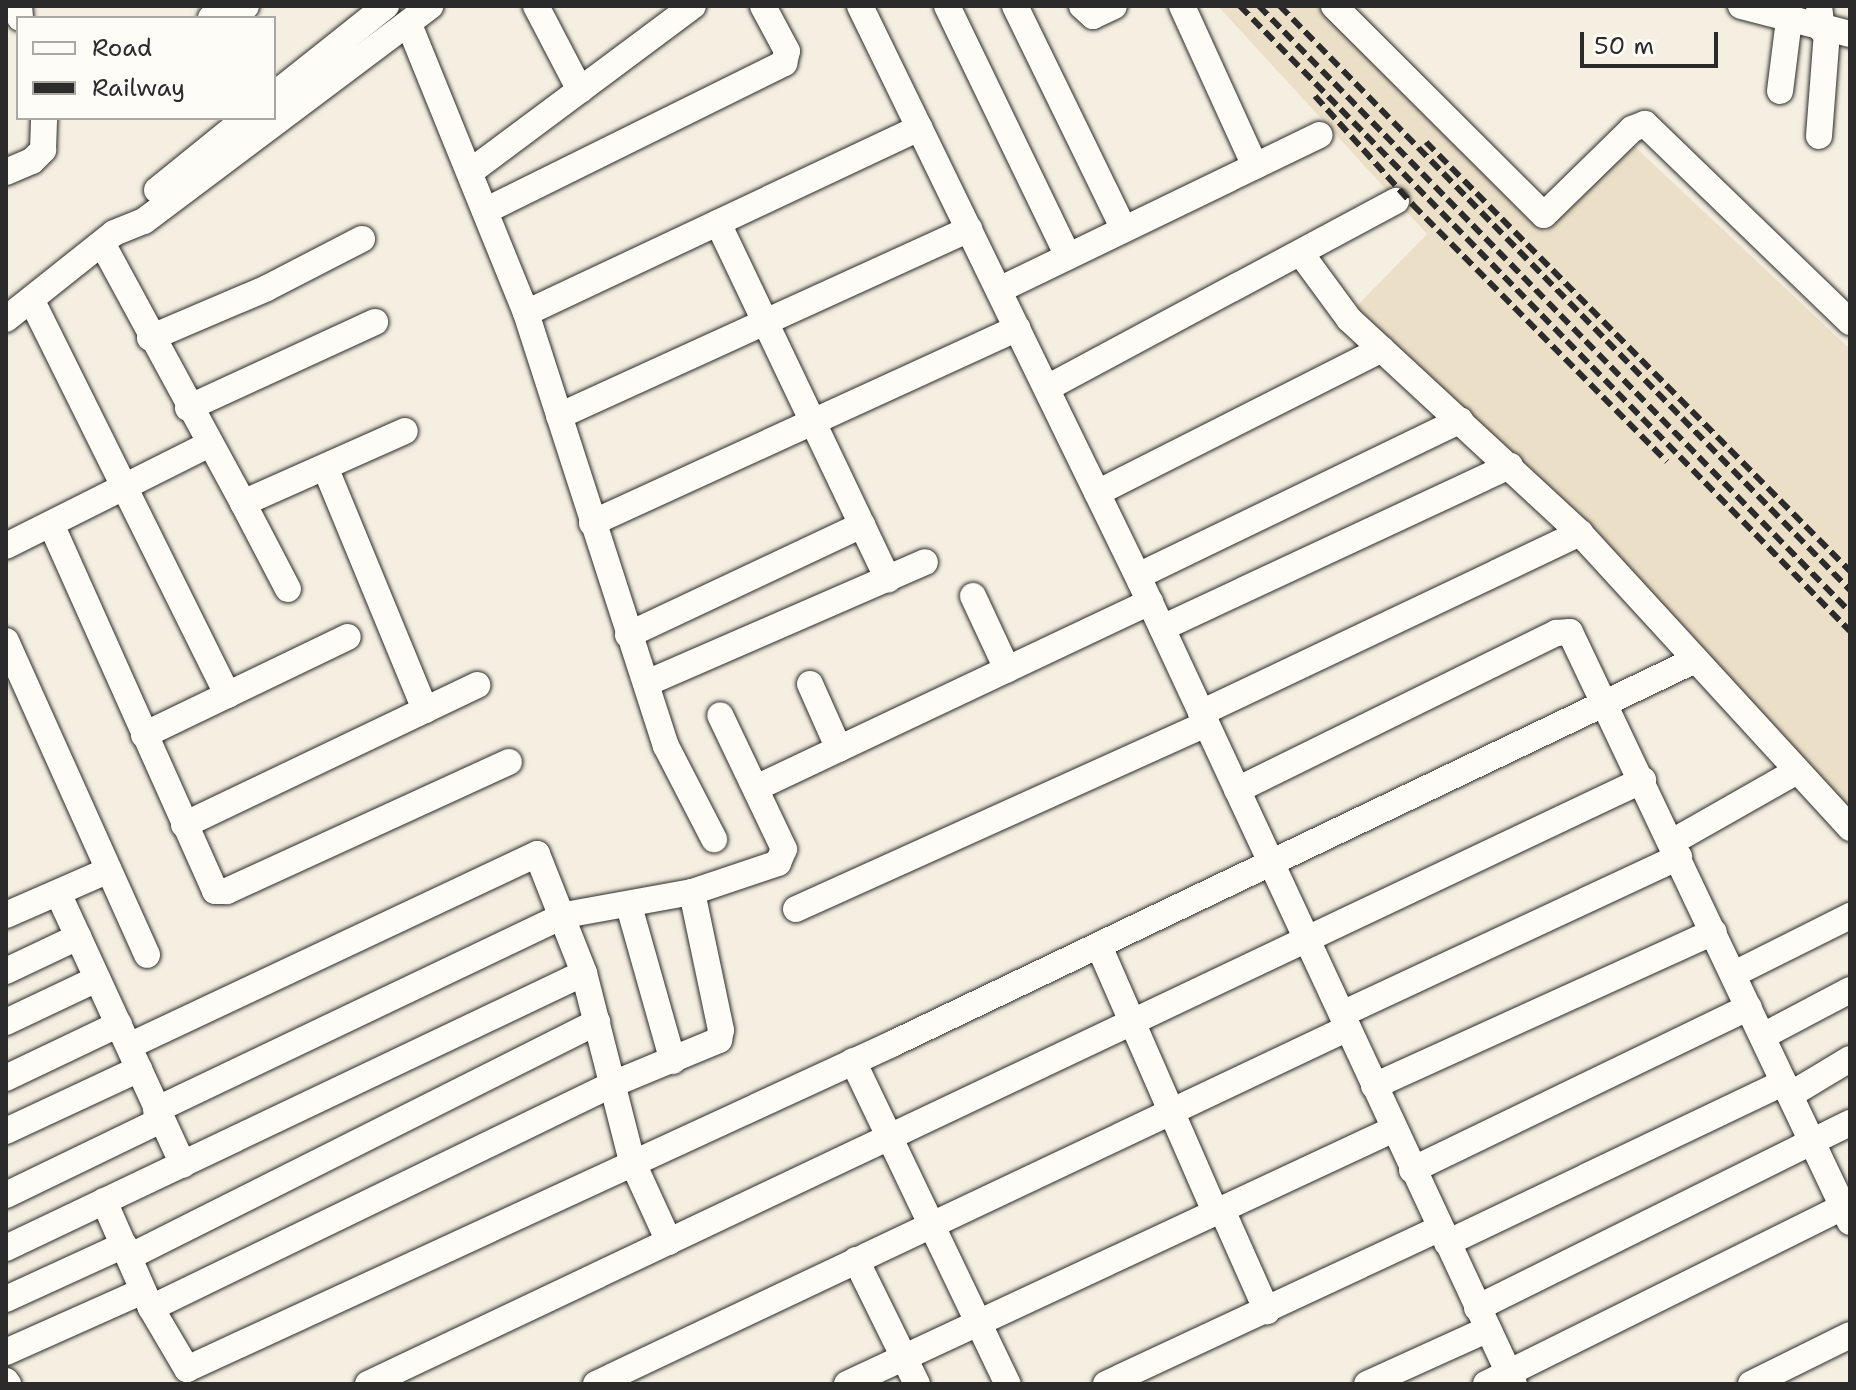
<!DOCTYPE html>
<style>
body{margin:0}
#map{position:relative;width:1856px;height:1390px;overflow:hidden;background:#f5efe1;font-family:"Shantell Sans",sans-serif}
div>[style]{position:absolute}
[style*='--x']{left:calc(var(--x)*1px);top:calc(var(--y)*1px);width:calc(var(--w)*1px);rotate:calc(var(--a)*1deg)}
.built>*{inset:0;background:#ecdfc7}
.roads{filter:drop-shadow(0 0 2px #2b2b2b) drop-shadow(0 0 2px #2b2b2b)}
.minor>*{height:26px;margin:-13px;padding:0 13px;transform-origin:13px;border-radius:13px;background:#fdfcf7}
.rail>*{height:6px;margin-top:-3px;transform-origin:0;background:repeating-linear-gradient(90deg,#2b2b2b 0 12px,transparent 0 18px)}
span{translate:-50% -50%;white-space:nowrap;text-align:center;line-height:1.15;-webkit-text-stroke:7px #fdfcf7;paint-order:stroke}
.frame{position:absolute;inset:0;border:8px solid #2b2b2b;pointer-events:none}
.legend{position:absolute;left:16px;top:16px;width:260px;height:104px;box-sizing:border-box;background:#fdfcf7;border:2px solid #a9a8a5;margin:0;padding:10px 14px;list-style:none;font-size:24px;color:#2b2b2b}
.legend li{display:flex;align-items:center;gap:16px;height:40px}
.legend b{width:40px;border:2px solid #a9a8a5}
.scale{position:absolute;left:1580px;top:32px;width:138px;height:36px;box-sizing:border-box;border:4px solid #2b2b2b;border-top:0;padding-left:10px;font-size:24px;line-height:28px;white-space:nowrap;color:#2b2b2b;-webkit-text-stroke:6px #fdfcf7;paint-order:stroke}
</style>
<div id="map">
<div class="built">
<div style="clip-path:polygon(1218px 6px,1317px 6px,1545px 232px,1633px 145px,1850px 349px,1850px 815px,1353px 310px,1427px 234px)"></div>
</div>
<div class="roads">
<div class="minor">
<div style="--x:19;--y:6;--w:12;--a:85"></div>
<div style="--x:536;--y:6;--w:95;--a:62.4"></div>
<div style="--x:860;--y:6;--w:640;--a:64.04"></div>
<div style="--x:1140;--y:581;--w:886;--a:65.03"></div>
<div style="--x:947;--y:6;--w:278;--a:64.2"></div>
<div style="--x:1015;--y:6;--w:248;--a:64"></div>
<div style="--x:1082;--y:6;--w:15;--a:42"></div>
<div style="--x:1093;--y:16;--w:23;--a:-25"></div>
<div style="--x:1182;--y:6;--w:176;--a:65.5"></div>
<div style="--x:1334;--y:6;--w:296;--a:44.9"></div>
<div style="--x:1544;--y:215;--w:123;--a:-44.3"></div>
<div style="--x:1632;--y:129;--w:14;--a:-21"></div>
<div style="--x:1645;--y:124;--w:285;--a:44"></div>
<div style="--x:1741;--y:6;--w:113;--a:14.4"></div>
<div style="--x:1819;--y:6;--w:24;--a:83"></div>
<div style="--x:211;--y:18;--w:37;--a:-19"></div>
<div style="--x:412;--y:32;--w:303;--a:67.9"></div>
<div style="--x:526;--y:313;--w:455;--a:72.1"></div>
<div style="--x:666;--y:746;--w:105;--a:62.7"></div>
<div style="--x:1780;--y:91;--w:72;--a:-82.8"></div>
<div style="--x:274;--y:95;--w:143;--a:-38.5"></div>
<div style="--x:1819;--y:136;--w:104;--a:-85.6"></div>
<div style="--x:6;--y:172;--w:28;--a:-23"></div>
<div style="--x:32;--y:161;--w:16;--a:-45"></div>
<div style="--x:43;--y:150;--w:32;--a:-88"></div>
<div style="--x:470;--y:172;--w:278;--a:-36.7"></div>
<div style="--x:157;--y:190;--w:114;--a:-39"></div>
<div style="--x:485;--y:211;--w:334;--a:-26.3"></div>
<div style="--x:784;--y:63;--w:12;--a:-76"></div>
<div style="--x:787;--y:51;--w:51;--a:-118.1"></div>
<div style="--x:718;--y:223;--w:395;--a:64.5"></div>
<div style="--x:114;--y:233;--w:32;--a:-22"></div>
<div style="--x:144;--y:221;--w:358;--a:-36.9"></div>
<div style="--x:103;--y:245;--w:294;--a:61.5"></div>
<div style="--x:243;--y:503;--w:177;--a:-24"></div>
<div style="--x:1302;--y:255;--w:79;--a:53.7"></div>
<div style="--x:1349;--y:319;--w:315;--a:42.8"></div>
<div style="--x:1580;--y:533;--w:400;--a:47.5"></div>
<div style="--x:999;--y:290;--w:356;--a:-25.8"></div>
<div style="--x:32;--y:301;--w:440;--a:63.6"></div>
<div style="--x:526;--y:313;--w:435;--a:-25.2"></div>
<div style="--x:6;--y:319;--w:137;--a:-38.5"></div>
<div style="--x:150;--y:338;--w:127;--a:-23.1"></div>
<div style="--x:267;--y:288;--w:107;--a:-27.3"></div>
<div style="--x:1047;--y:388;--w:396;--a:-28.2"></div>
<div style="--x:188;--y:408;--w:206;--a:-24.7"></div>
<div style="--x:559;--y:416;--w:451;--a:-24.5"></div>
<div style="--x:325;--y:467;--w:263;--a:67.6"></div>
<div style="--x:1097;--y:493;--w:319;--a:-26.8"></div>
<div style="--x:243;--y:503;--w:97;--a:62.4"></div>
<div style="--x:592;--y:523;--w:468;--a:-24.6"></div>
<div style="--x:51;--y:524;--w:402;--a:65.9"></div>
<div style="--x:215;--y:891;--w:12;--a:0"></div>
<div style="--x:227;--y:891;--w:310;--a:-24.6"></div>
<div style="--x:6;--y:546;--w:228;--a:-26.6"></div>
<div style="--x:1138;--y:576;--w:358;--a:-25.8"></div>
<div style="--x:973;--y:596;--w:81;--a:65"></div>
<div style="--x:1162;--y:628;--w:384;--a:-25"></div>
<div style="--x:628;--y:635;--w:259;--a:-25.2"></div>
<div style="--x:6;--y:641;--w:344;--a:65.8"></div>
<div style="--x:647;--y:683;--w:303;--a:-23.5"></div>
<div style="--x:810;--y:684;--w:71;--a:66"></div>
<div style="--x:1201;--y:713;--w:420;--a:-25.4"></div>
<div style="--x:144;--y:735;--w:226;--a:-25.7"></div>
<div style="--x:756;--y:788;--w:436;--a:-25.3"></div>
<div style="--x:1237;--y:790;--w:356;--a:-26.2"></div>
<div style="--x:1556;--y:633;--w:14;--a:-4"></div>
<div style="--x:1570;--y:632;--w:653;--a:64.61"></div>
<div style="--x:184;--y:825;--w:325;--a:-25.5"></div>
<div style="--x:1672;--y:842;--w:144;--a:-29.6"></div>
<div style="--x:58;--y:893;--w:299;--a:65.3"></div>
<div style="--x:629;--y:906;--w:161;--a:74.2"></div>
<div style="--x:796;--y:909;--w:450;--a:-24.3"></div>
<div style="--x:6;--y:915;--w:112;--a:-23.6"></div>
<div style="--x:1099;--y:946;--w:290;--a:66.4"></div>
<div style="--x:6;--y:971;--w:80;--a:-25.3"></div>
<div style="--x:1734;--y:974;--w:130;--a:-26.6"></div>
<div style="--x:1342;--y:1014;--w:372;--a:-25"></div>
<div style="--x:6;--y:1022;--w:101;--a:-25.3"></div>
<div style="--x:1763;--y:1036;--w:98;--a:-27.9"></div>
<div style="--x:129;--y:1046;--w:451;--a:-25.2"></div>
<div style="--x:537;--y:854;--w:128;--a:68.4"></div>
<div style="--x:584;--y:973;--w:194;--a:75.7"></div>
<div style="--x:632;--y:1161;--w:89;--a:65.4"></div>
<div style="--x:853;--y:1061;--w:358;--a:64.4"></div>
<div style="--x:6;--y:1078;--w:125;--a:-25.5"></div>
<div style="--x:1374;--y:1086;--w:373;--a:-24.4"></div>
<div style="--x:1790;--y:1095;--w:70;--a:-31"></div>
<div style="--x:156;--y:1110;--w:453;--a:-25.5"></div>
<div style="--x:565;--y:915;--w:129;--a:-10.3"></div>
<div style="--x:692;--y:892;--w:91;--a:-18.6"></div>
<div style="--x:778;--y:863;--w:15;--a:-67"></div>
<div style="--x:784;--y:849;--w:148;--a:-115.5"></div>
<div style="--x:6;--y:1131;--w:147;--a:-25"></div>
<div style="--x:1412;--y:1170;--w:374;--a:-25.8"></div>
<div style="--x:6;--y:1195;--w:172;--a:-25.8"></div>
<div style="--x:104;--y:1201;--w:117;--a:66.3"></div>
<div style="--x:151;--y:1308;--w:71;--a:59.5"></div>
<div style="--x:187;--y:1369;--w:779;--a:-24.75"></div>
<div style="--x:894;--y:1043;--w:888;--a:-25.55"></div>
<div style="--x:1222;--y:1210;--w:111;--a:66"></div>
<div style="--x:1447;--y:1243;--w:373;--a:-25.5"></div>
<div style="--x:6;--y:1248;--w:640;--a:-25.44"></div>
<div style="--x:129;--y:1257;--w:524;--a:-26.66"></div>
<div style="--x:856;--y:1260;--w:138;--a:63.8"></div>
<div style="--x:6;--y:1299;--w:130;--a:-24.6"></div>
<div style="--x:151;--y:1308;--w:513;--a:-25.87"></div>
<div style="--x:613;--y:1084;--w:115;--a:-22.5"></div>
<div style="--x:719;--y:1040;--w:10;--a:-79"></div>
<div style="--x:721;--y:1030;--w:141;--a:-101.9"></div>
<div style="--x:1477;--y:1308;--w:416;--a:-26.4"></div>
<div style="--x:6;--y:1352;--w:150;--a:-24"></div>
<div style="--x:6;--y:1381;--w:4;--a:56"></div>
<div style="--x:368;--y:1384;--w:1411;--a:-25.35"></div>
<div style="--x:596;--y:1384;--w:832;--a:-25.33"></div>
<div style="--x:847;--y:1384;--w:604;--a:-24.99"></div>
<div style="--x:1106;--y:1384;--w:369;--a:-25"></div>
<div style="--x:1367;--y:1384;--w:133;--a:-24.4"></div>
<div style="--x:1486;--y:1384;--w:407;--a:-26.4"></div>
<div style="--x:1751;--y:1384;--w:110;--a:-26.3"></div>
</div>
</div>
<div class="rail">
<div style="--x:1240;--y:6;--w:873;--a:45.7"></div>
<div style="--x:1259;--y:6;--w:846;--a:45.72"></div>
<div style="--x:1280;--y:6;--w:816;--a:45.7"></div>
<div style="--x:1315;--y:96;--w:147;--a:48"></div>
<div style="--x:1413;--y:205;--w:361;--a:45.3"></div>
<div style="--x:1426;--y:142;--w:603;--a:45.34"></div>
</div>
<div class="frame"></div>
<ul class="legend">
<li><b style="height:10px;background:#fdfcf7"></b>Road</li>
<li><b style="height:10px;background:#2b2b2b"></b>Railway</li>
</ul>
<div class="scale">50 m</div>
</div>
